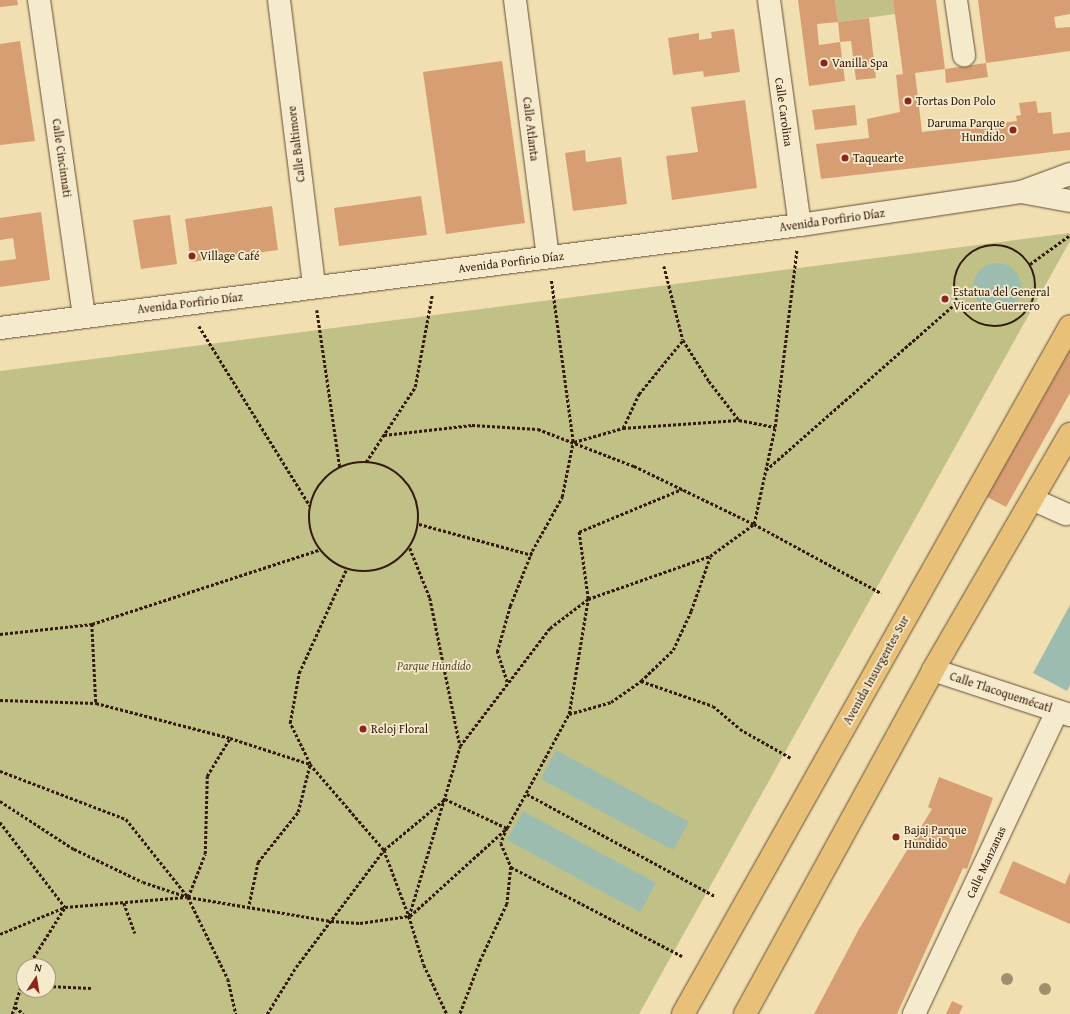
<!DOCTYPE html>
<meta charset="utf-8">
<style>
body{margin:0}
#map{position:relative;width:1070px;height:1014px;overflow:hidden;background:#f1dfb1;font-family:"Gentium Book Plus",serif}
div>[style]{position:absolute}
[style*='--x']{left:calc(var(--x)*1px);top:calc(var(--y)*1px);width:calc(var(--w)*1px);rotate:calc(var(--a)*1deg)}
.green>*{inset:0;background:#c0c087}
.water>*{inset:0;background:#9bbcaf}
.round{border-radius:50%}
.building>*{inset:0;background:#d89e73}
.path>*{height:2.5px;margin-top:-1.25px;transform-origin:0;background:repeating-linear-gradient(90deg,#341b0c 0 3px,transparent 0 5px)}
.path>.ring{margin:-1.25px;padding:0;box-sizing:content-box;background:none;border:2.5px solid #341b0c;border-radius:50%}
.roads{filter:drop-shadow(0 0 1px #634c35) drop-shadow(0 0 1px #634c35)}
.minor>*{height:22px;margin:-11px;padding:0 11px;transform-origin:11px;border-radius:11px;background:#f6eacc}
.major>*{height:22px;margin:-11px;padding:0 11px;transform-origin:11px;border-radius:11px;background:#e8c078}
.trees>*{width:12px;height:12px;margin:-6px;border-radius:50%;background:#a08f6b}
.dots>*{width:11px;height:11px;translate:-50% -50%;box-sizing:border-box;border:2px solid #f6eacc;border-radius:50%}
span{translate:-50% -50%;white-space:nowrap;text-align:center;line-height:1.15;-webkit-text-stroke:3.5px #f6eacc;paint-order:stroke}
.poi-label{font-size:12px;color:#341b0c}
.left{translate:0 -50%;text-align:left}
.right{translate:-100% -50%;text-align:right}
.street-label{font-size:12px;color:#341b0c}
.park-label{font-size:12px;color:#5e4d31;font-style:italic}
.north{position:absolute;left:16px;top:958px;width:40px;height:40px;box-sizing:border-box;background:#f6eacc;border:1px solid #a8977f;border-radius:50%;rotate:12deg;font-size:11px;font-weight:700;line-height:16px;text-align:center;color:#341b0c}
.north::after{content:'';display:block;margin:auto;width:14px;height:18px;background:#8f2418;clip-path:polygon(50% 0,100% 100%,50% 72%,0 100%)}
</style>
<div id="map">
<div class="green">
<div style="clip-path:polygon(835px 0,893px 0,895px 14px,838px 22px)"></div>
<div style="clip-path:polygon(evenodd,1070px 233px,1070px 241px,639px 1014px,0 1014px,0 371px,1070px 233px,24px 966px,48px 966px,48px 990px,24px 990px,24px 966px)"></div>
</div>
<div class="water">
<div class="round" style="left:973px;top:263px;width:48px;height:48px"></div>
<div style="clip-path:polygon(1070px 605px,1070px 685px,1067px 691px,1033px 673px)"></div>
<div style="clip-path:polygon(556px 750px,689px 822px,673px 850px,541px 779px)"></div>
<div style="clip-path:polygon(523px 811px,656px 883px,640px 912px,507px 840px)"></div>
</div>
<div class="building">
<div style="clip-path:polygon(0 0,17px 0,18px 5px,0 7px)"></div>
<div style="clip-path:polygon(798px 0,835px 0,838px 22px,817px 24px,819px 45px,840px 42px,845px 81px,809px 86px)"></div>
<div style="clip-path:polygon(893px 0,936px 0,945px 69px,915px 73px,922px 132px,1017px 121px,1016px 116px,1021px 115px,1019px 103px,1036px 101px,1038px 113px,1051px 112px,1053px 134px,1070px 132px,1070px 150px,821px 179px,816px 144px,869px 138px,867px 119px,900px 112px,896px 75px,903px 74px)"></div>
<div style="clip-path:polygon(978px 0,1070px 0,1070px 14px,1054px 17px,1056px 28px,1070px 27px,1070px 51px,986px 63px,988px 77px,946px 83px,945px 69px,986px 63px)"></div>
<div style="clip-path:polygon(869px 18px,876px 78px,856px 80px,851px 41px,840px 42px,838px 22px)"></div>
<div style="clip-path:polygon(734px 29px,740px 72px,704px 77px,703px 71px,673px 75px,668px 38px,699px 33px,699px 40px,712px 38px,711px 32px)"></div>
<div style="clip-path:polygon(20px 41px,35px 141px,0 145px,0 44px)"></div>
<div style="clip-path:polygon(502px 61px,525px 223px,446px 234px,423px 72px)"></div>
<div style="clip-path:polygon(745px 100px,757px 188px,672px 200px,666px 156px,698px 152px,691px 107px)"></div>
<div style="clip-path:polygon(855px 105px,857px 125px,815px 130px,812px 110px)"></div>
<div style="clip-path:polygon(585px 150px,586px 162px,621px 157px,627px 204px,573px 211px,565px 153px)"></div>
<div style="clip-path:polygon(421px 196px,427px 235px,339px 246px,334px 208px)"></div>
<div style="clip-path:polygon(272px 206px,278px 250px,191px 262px,185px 219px)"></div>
<div style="clip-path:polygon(41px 212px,50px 280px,0 287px,0 261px,16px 259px,13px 238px,0 240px,0 218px)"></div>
<div style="clip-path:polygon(170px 215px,177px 264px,141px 269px,133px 220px)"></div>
<div style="clip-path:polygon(1070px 350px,1070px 393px,1006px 507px,987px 497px)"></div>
<div style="clip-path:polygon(939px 777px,993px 798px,967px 869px,963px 868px,897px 1014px,814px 1014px,859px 929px,932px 809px,928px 807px)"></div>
<div style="clip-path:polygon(1013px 861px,1065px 884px,1070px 872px,1070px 924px,999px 893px)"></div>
<div style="clip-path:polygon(952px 1001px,963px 1006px,959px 1014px,946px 1014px)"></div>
</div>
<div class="path">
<div class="ring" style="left:954px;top:245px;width:79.5px;height:79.5px"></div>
<div style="--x:1030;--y:264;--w:49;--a:-35.9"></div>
<div style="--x:664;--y:266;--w:76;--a:75.6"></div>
<div style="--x:683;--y:340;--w:49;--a:57.6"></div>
<div style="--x:709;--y:381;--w:49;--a:52.4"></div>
<div style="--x:317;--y:310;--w:160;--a:81.7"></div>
<div style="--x:199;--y:326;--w:211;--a:58.3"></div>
<div style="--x:623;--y:428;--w:38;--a:-65"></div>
<div style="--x:639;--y:394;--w:70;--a:-50.8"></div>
<div style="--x:384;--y:435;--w:89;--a:-6.5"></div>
<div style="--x:472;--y:425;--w:66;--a:3.5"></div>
<div style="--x:538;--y:429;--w:103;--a:21.1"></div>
<div style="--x:634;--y:466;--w:133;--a:25.8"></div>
<div style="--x:754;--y:524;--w:145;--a:28.5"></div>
<div style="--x:574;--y:442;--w:51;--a:-15.9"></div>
<div style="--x:623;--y:428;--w:116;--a:-3.9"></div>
<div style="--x:739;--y:420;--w:37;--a:11"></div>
<div style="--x:366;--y:462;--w:90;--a:-56.8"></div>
<div style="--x:415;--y:387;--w:94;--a:-79.5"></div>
<div class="ring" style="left:309px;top:462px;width:107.5px;height:107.5px"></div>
<div style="--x:766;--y:470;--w:253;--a:-41.3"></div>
<div style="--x:419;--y:524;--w:117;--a:15.3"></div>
<div style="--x:410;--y:548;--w:54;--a:68.2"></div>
<div style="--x:430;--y:598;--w:151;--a:78.5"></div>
<div style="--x:92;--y:624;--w:79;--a:87.1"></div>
<div style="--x:0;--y:634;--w:93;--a:-6.2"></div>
<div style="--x:92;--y:624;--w:239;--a:-18.1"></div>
<div style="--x:641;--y:681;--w:76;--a:19.1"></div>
<div style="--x:713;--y:706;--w:35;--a:40"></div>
<div style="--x:740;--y:729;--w:59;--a:29.6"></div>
<div style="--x:507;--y:682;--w:32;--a:-108"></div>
<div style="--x:497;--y:652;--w:48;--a:-74.2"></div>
<div style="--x:510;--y:606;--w:59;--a:-68.2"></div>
<div style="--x:532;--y:551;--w:62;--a:-60.9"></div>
<div style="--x:562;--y:497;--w:56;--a:-78.7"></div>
<div style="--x:573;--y:442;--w:164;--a:-97.7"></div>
<div style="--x:0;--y:700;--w:96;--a:1.8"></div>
<div style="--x:96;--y:703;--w:138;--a:14.6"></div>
<div style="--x:230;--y:738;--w:84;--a:18"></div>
<div style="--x:310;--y:764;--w:113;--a:49.3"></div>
<div style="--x:384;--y:850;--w:71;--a:69.3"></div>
<div style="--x:409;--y:916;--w:51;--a:73"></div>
<div style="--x:424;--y:965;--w:54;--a:64.9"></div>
<div style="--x:569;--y:714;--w:44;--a:-15.9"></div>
<div style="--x:611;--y:702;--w:37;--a:-35"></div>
<div style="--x:641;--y:681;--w:45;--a:-44.1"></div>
<div style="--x:673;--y:650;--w:43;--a:-65.2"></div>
<div style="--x:691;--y:611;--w:57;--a:-70.6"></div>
<div style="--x:0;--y:771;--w:135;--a:20.9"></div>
<div style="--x:126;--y:819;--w:100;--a:51.5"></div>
<div style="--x:188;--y:897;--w:91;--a:64"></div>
<div style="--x:228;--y:979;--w:36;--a:77"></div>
<div style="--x:527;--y:794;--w:214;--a:28.5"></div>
<div style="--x:0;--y:801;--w:88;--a:33"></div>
<div style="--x:74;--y:849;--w:76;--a:25.6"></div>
<div style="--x:143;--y:882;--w:47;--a:18.4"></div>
<div style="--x:188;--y:897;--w:145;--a:9.5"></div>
<div style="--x:331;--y:921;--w:29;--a:4"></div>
<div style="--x:360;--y:923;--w:49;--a:-8.1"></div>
<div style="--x:409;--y:916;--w:177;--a:-73.3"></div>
<div style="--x:460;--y:746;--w:148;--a:-52.7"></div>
<div style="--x:550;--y:628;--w:48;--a:-37.3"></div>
<div style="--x:588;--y:599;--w:129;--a:-19.4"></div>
<div style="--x:710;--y:556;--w:54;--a:-36"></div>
<div style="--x:754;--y:524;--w:99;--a:-77.8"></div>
<div style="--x:775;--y:427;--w:179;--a:-83"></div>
<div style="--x:0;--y:822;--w:107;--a:52.6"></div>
<div style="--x:511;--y:867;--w:193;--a:27.5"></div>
<div style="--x:188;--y:897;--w:46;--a:-68.4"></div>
<div style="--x:205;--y:854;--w:78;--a:-88.5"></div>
<div style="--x:207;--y:776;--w:44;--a:-58.8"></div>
<div style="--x:124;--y:903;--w:32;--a:70"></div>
<div style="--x:248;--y:909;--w:48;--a:-78"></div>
<div style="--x:258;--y:862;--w:64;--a:-51.3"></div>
<div style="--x:298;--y:812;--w:49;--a:-76"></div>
<div style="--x:310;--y:764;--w:46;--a:-116"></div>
<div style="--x:290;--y:723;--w:51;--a:-79.8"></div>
<div style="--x:299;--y:673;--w:113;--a:-65.5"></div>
<div style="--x:410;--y:916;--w:131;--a:-42.2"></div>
<div style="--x:507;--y:828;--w:130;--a:-61.5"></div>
<div style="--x:569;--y:714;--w:117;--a:-80.6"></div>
<div style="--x:588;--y:599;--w:68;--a:-97.7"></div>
<div style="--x:579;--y:532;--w:112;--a:-22.7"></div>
<div style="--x:0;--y:934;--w:70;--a:-22.6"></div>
<div style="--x:65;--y:907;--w:121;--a:-4.7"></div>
<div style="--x:28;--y:966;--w:70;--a:-57.9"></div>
<div style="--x:48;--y:986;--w:43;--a:2.7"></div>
<div style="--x:15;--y:1007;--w:11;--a:38"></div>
<div style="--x:12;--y:1014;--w:38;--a:-72"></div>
<div style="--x:267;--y:1014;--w:55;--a:-58.3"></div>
<div style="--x:296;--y:967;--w:146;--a:-53.1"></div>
<div style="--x:384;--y:850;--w:80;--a:-39.9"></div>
<div style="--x:445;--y:799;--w:68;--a:25.1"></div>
<div style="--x:507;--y:828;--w:16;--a:112"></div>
<div style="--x:501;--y:843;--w:26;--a:67"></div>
<div style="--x:511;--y:867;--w:37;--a:96"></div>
<div style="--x:507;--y:904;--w:61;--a:115.3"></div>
<div style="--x:481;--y:959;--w:59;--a:110.9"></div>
</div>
<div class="roads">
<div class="minor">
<div style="--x:39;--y:0;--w:320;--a:81.9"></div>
<div style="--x:279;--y:0;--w:289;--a:83"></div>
<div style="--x:515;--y:0;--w:259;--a:82.7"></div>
<div style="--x:769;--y:0;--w:227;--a:82.2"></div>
<div style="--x:956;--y:0;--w:56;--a:81.7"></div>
<div style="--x:1021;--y:192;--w:50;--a:10.4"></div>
<div style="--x:0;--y:328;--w:807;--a:-7.34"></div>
<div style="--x:800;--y:225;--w:223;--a:-8.5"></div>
<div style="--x:1021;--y:192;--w:52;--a:-20.2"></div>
<div style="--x:1034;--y:500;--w:35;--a:24"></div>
<div style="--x:933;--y:670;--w:144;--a:18.2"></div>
<div style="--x:914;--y:1014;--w:335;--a:-64.7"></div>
</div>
<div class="major">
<div style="--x:683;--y:1014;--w:789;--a:-60.64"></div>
<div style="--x:745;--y:1014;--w:392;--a:-61.3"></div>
<div style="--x:933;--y:670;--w:273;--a:-59.9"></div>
</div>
</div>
<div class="trees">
<div style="left:1007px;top:979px"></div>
<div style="left:1045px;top:989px"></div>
</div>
<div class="dots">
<div style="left:824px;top:63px;background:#8f2418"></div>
<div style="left:908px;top:101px;background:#8f2418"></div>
<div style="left:1013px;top:130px;background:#8f2418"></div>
<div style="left:845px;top:158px;background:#8f2418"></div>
<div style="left:192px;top:256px;background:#8f2418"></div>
<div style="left:945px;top:299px;background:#8f2418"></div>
<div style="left:363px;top:729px;background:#8f2418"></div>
<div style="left:896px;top:837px;background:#8f2418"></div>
</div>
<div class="poi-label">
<span class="left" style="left:832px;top:63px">Vanilla Spa</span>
<span class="left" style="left:916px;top:101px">Tortas Don Polo</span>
<span class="right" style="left:1005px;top:130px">Daruma Parque<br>Hundido</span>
<span class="left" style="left:853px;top:158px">Taquearte</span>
<span class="left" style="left:200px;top:256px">Village Café</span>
<span class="left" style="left:953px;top:299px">Estatua del General<br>Vicente Guerrero</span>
<span class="left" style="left:371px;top:729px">Reloj Floral</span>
<span class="left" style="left:904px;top:837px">Bajaj Parque<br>Hundido</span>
</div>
<div class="street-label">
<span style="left:784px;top:112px;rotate:82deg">Calle Carolina</span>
<span style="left:531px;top:129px;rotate:83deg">Calle Atlanta</span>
<span style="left:296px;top:144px;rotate:-97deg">Calle Baltimore</span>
<span style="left:62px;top:158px;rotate:82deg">Calle Cincinnati</span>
<span style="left:832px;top:220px;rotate:-8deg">Avenida Porfirio Díaz</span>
<span style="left:511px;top:262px;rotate:-7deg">Avenida Porfirio Díaz</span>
<span style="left:190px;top:303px;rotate:-7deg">Avenida Porfirio Díaz</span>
<span style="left:876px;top:670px;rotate:-61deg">Avenida Insurgentes Sur</span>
<span style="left:1001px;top:692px;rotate:18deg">Calle Tlacoquemécatl</span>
<span style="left:986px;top:862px;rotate:-65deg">Calle Manzanas</span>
</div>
<div class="park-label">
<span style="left:434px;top:666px">Parque Hundido</span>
</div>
<div class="north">N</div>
</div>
